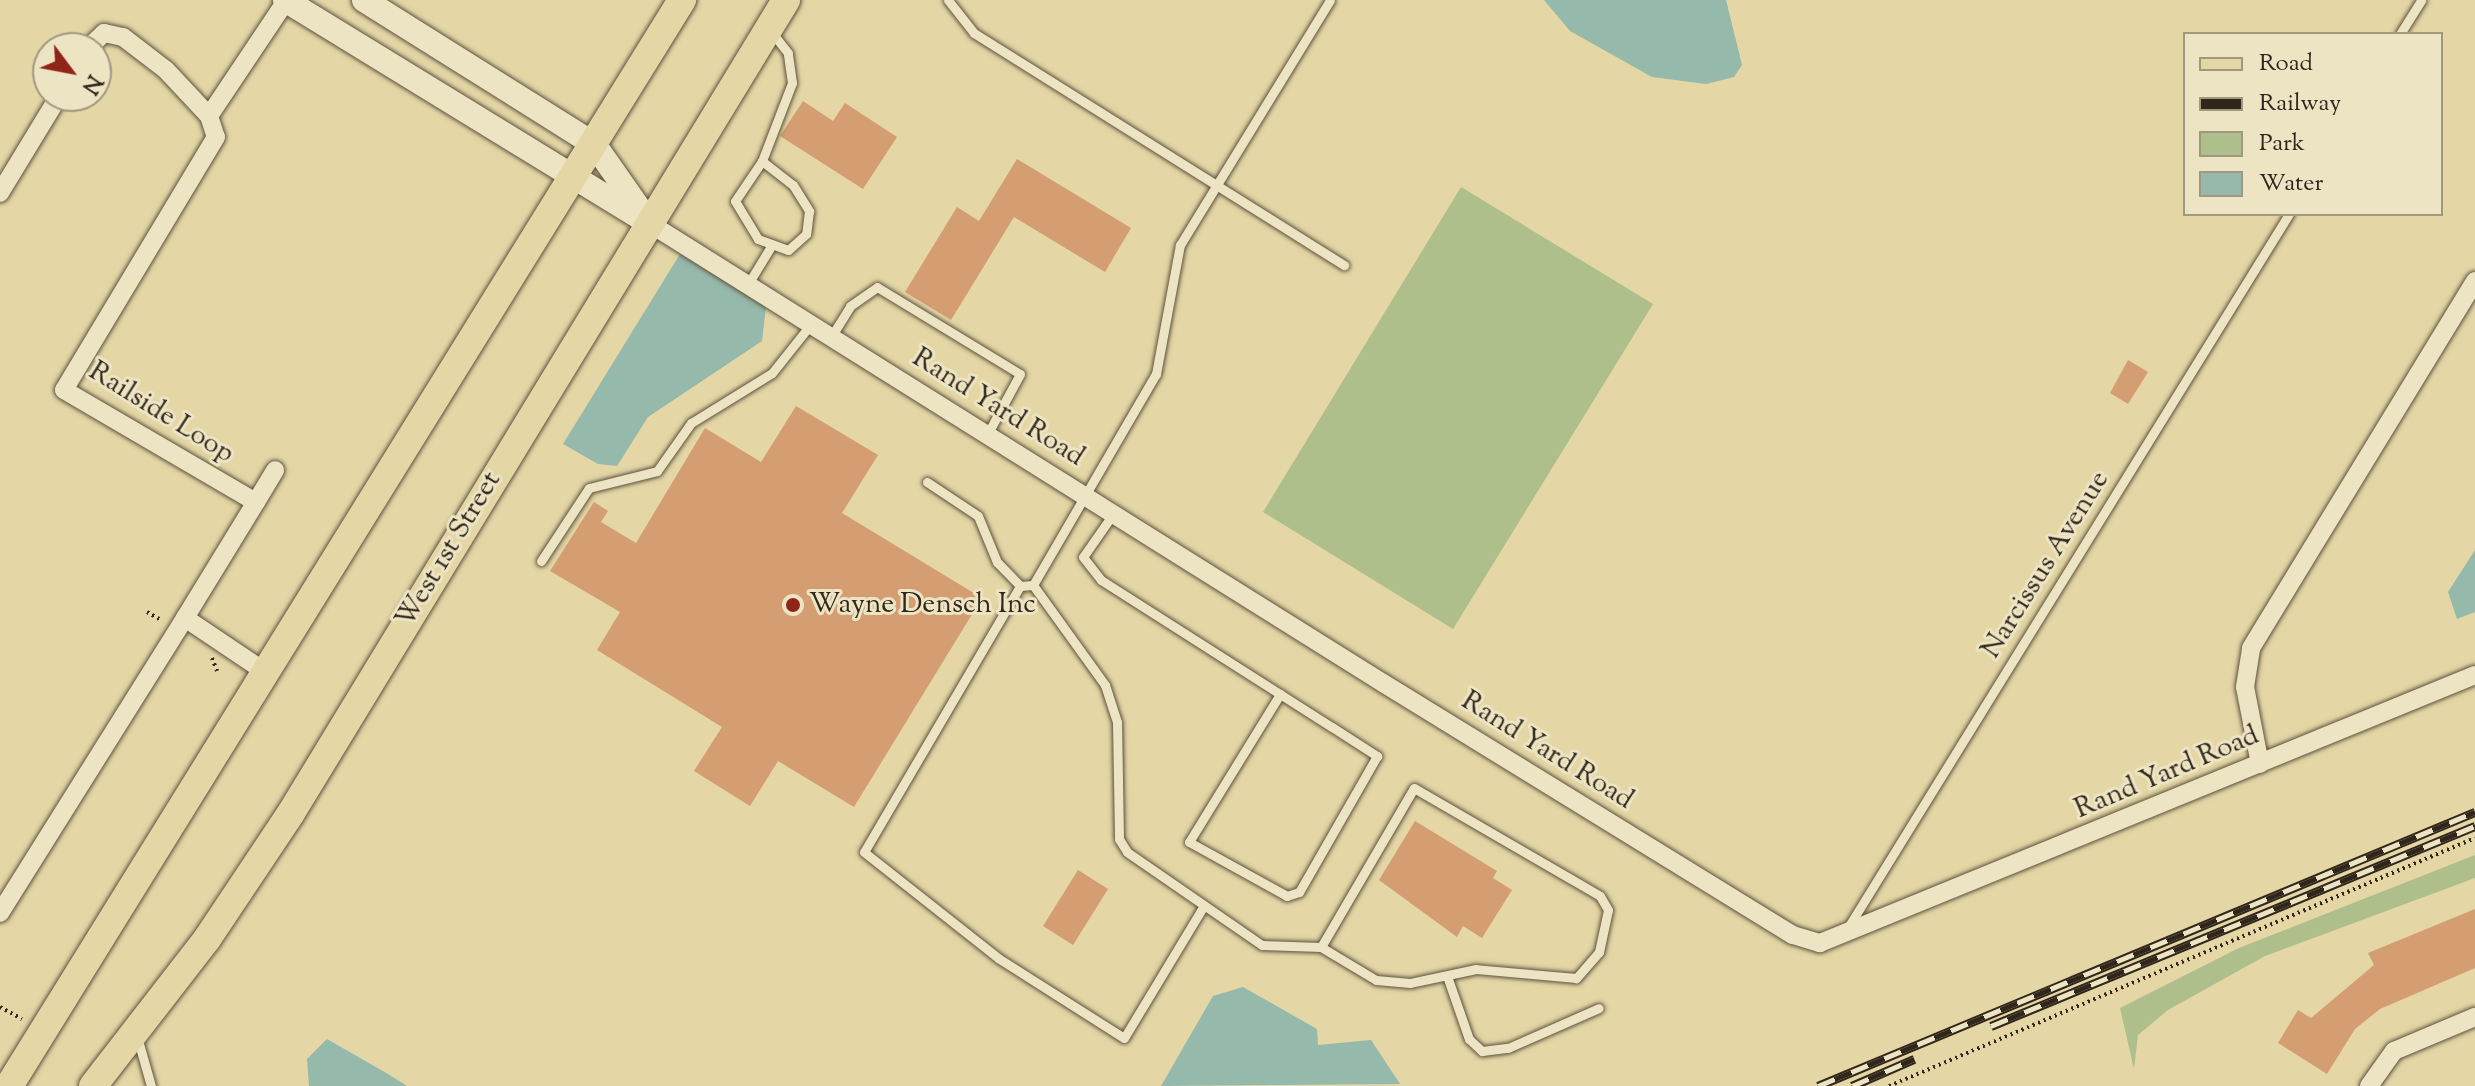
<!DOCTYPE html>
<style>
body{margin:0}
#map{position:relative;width:2475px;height:1086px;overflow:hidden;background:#e4d6a5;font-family:"Sorts Mill Goudy",serif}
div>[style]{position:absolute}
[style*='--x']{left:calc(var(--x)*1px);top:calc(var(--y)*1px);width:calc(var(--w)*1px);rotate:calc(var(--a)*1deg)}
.green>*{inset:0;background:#aebf8b}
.water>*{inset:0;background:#95b9aa}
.building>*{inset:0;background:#d49d72}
.path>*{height:4px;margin-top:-2px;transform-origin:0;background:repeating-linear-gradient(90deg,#30261b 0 2px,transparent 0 6px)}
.roads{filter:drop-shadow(0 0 2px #5d523e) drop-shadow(0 0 2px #5d523e)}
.lane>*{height:9px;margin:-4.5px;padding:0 4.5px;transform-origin:4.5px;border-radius:4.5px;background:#ede4c4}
.street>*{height:18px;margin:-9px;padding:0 9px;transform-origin:9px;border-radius:9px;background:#ede4c4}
.secondary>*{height:24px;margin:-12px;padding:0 12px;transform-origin:12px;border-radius:12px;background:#ede4c4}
.primary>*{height:28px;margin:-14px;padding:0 14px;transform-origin:14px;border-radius:14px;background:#e4d6a5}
.rail>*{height:9px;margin-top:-4.5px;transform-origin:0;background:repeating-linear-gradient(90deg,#ede4c4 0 18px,#30261b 0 36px);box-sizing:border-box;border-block:2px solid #30261b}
.dots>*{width:22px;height:22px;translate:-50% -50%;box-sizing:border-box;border:4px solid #ede4c4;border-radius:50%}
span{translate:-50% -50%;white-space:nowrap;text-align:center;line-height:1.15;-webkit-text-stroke:6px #ede4c4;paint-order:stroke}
.street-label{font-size:28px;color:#30261b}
.poi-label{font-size:28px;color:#30261b}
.left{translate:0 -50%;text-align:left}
.legend{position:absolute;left:2183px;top:32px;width:260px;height:184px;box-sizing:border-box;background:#ede4c4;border:2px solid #a19880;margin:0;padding:10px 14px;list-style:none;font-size:24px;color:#30261b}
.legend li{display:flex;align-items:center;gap:16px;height:40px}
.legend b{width:40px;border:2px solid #a19880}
.north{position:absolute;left:32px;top:32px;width:80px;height:80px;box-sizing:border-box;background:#ede4c4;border:2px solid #a19880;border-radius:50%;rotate:122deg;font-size:22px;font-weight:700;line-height:32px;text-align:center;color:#30261b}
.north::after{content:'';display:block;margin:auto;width:28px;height:36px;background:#8f2418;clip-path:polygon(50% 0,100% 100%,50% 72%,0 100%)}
</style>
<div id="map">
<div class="green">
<div style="clip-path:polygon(1461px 187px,1653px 304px,1453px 629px,1263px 512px)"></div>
<div style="clip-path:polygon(2475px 855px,2475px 878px,2265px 956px,2168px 1010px,2138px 1035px,2134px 1069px,2120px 1008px,2239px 948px)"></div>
</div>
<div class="water">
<div style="clip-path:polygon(1544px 0,1726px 0,1742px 65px,1734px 77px,1706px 84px,1652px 77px,1570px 31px)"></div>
<div style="clip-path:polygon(680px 254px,766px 307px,762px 341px,648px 417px,617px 466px,598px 464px,563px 444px)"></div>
<div style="clip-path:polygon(2475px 550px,2475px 612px,2457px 619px,2448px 592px)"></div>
<div style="clip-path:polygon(1243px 987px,1317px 1029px,1318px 1045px,1371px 1040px,1400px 1084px,1161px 1086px,1213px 996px)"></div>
<div style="clip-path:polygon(327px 1039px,388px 1074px,407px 1086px,309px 1086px,307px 1059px)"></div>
</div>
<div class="building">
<div style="clip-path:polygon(803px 101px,833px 121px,845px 103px,897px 137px,863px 189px,780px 136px)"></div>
<div style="clip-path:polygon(1017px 159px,1131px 228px,1105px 272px,1014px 217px,951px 320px,905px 292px,957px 207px,979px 221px)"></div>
<div style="clip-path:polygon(2128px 360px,2148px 372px,2128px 404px,2110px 393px)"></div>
<div style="clip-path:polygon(796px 406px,878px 455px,842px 513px,982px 598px,854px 807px,778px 761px,750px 806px,694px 771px,722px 727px,597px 650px,620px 612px,550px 571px,594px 502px,608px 511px,601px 522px,636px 543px,705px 428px,761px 462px)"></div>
<div style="clip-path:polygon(1415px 821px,1497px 871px,1493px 878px,1512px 890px,1482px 938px,1463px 926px,1457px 937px,1379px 880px)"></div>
<div style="clip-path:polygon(1078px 870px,1108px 889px,1073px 945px,1043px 926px)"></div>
<div style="clip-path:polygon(2475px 909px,2475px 968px,2380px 1009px,2355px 1029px,2327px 1074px,2278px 1043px,2298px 1010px,2311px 1018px,2374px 965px,2368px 953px)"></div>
</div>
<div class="path">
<div style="--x:147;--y:612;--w:16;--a:30"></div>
<div style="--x:212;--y:658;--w:14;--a:69"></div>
<div style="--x:0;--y:1007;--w:25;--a:29"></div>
<div style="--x:1889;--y:1086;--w:636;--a:-22.94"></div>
</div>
<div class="roads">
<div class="lane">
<div style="--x:948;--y:0;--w:42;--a:51.8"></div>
<div style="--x:974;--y:33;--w:437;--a:32.1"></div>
<div style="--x:2400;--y:34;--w:40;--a:-58"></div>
<div style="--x:762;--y:161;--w:39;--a:38"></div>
<div style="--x:793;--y:185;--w:31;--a:58"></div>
<div style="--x:809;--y:211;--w:23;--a:97"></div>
<div style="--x:806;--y:234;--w:24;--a:138"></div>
<div style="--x:788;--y:250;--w:32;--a:-160"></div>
<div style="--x:758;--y:239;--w:44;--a:-121.2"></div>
<div style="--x:735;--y:201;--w:48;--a:-56"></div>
<div style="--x:762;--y:161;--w:84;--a:-69"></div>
<div style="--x:792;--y:83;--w:30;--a:-98"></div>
<div style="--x:788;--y:53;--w:28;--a:-128"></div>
<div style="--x:748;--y:284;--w:42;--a:-58.6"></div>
<div style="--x:831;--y:337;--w:36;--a:-58"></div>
<div style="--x:850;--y:306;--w:33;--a:-35"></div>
<div style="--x:877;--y:287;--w:167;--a:31.3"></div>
<div style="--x:1020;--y:374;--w:69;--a:118.4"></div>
<div style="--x:927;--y:482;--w:61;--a:33.7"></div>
<div style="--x:978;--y:516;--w:50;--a:67.6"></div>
<div style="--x:997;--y:562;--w:33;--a:46"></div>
<div style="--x:1020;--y:586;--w:13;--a:-4"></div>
<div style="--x:1033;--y:585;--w:244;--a:-59.8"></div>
<div style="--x:1156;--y:374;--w:131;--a:-79.5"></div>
<div style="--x:1180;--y:245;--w:287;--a:-58.5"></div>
<div style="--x:1113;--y:514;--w:52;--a:124.9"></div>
<div style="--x:1083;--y:557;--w:29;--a:52"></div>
<div style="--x:1101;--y:580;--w:274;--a:32.5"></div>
<div style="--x:1332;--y:727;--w:54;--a:32.8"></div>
<div style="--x:1377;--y:756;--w:157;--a:119.8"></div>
<div style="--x:1299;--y:892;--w:13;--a:162"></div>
<div style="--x:1287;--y:896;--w:112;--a:-151.1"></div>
<div style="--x:1189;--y:842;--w:174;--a:-58.4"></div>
<div style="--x:541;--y:561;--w:87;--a:-56.7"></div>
<div style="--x:589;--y:488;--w:70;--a:-14"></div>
<div style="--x:657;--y:471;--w:59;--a:-54.7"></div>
<div style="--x:691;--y:423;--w:95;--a:-31.7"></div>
<div style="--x:772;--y:373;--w:63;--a:-51.5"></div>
<div style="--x:1033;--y:585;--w:123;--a:54.2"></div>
<div style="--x:1105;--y:685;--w:39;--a:72"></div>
<div style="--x:1117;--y:722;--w:117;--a:89"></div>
<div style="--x:1119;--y:839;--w:15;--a:58"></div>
<div style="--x:1127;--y:852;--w:164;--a:34.6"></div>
<div style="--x:1262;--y:945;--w:59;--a:1.9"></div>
<div style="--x:1321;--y:947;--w:184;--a:-59.7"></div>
<div style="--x:1414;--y:788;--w:215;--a:30.1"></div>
<div style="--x:1600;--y:896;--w:16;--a:60"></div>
<div style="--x:1608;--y:910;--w:43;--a:102.1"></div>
<div style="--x:1599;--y:952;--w:35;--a:131"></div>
<div style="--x:1576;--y:978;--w:100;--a:-174.9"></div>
<div style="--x:1476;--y:969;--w:67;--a:168"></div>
<div style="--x:1410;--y:983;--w:34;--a:-175"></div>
<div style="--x:1376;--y:980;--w:64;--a:-149"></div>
<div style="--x:1020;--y:586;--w:308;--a:120.4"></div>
<div style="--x:864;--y:852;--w:171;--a:38.3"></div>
<div style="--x:998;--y:958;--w:149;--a:32.4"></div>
<div style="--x:1124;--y:1038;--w:153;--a:-58.9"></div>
<div style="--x:1847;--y:929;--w:841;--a:-58.28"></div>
<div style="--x:1447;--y:976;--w:67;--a:70.8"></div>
<div style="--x:1469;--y:1039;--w:18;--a:43"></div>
<div style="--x:1482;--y:1051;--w:26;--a:-7"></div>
<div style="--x:1508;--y:1048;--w:99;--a:-23.7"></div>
<div style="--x:138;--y:1040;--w:48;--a:74.2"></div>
</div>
<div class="street">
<div style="--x:88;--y:48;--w:22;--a:-43"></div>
<div style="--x:104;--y:33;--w:19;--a:12"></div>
<div style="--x:123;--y:37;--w:54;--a:37.5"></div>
<div style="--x:166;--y:70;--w:63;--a:46.9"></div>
<div style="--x:209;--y:116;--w:22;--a:72"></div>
<div style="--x:216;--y:137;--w:295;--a:121"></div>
<div style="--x:64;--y:390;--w:222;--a:30.3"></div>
<div style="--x:256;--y:502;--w:136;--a:121.5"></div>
<div style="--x:209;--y:116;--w:138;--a:-56.2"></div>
<div style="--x:0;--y:193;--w:114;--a:-58.7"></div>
<div style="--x:649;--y:223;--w:866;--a:32.08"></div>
<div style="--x:1383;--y:683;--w:481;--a:31.6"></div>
<div style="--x:1793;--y:935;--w:28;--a:17"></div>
<div style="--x:1820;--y:943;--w:708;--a:-22.25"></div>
<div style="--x:256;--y:502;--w:37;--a:-59"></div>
<div style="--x:2260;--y:764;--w:78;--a:-101"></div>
<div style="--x:2245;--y:687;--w:39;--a:-81"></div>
<div style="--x:2251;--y:648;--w:430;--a:-58.6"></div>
<div style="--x:0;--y:913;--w:348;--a:-57.9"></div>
<div style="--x:185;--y:618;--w:99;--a:33.9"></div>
<div style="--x:2369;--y:1086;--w:43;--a:-54.5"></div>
<div style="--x:2394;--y:1051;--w:88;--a:-22.8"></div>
</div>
<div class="secondary">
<div style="--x:285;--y:0;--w:427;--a:31.5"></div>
<div style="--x:364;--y:0;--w:271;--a:32.1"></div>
<div style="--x:594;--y:144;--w:85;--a:55"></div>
</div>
<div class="primary">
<div style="--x:9;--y:1086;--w:1278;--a:-58.21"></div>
<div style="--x:93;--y:1086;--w:186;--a:-52.2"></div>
<div style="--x:207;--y:939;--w:151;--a:-56.3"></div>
<div style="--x:291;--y:813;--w:952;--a:-58.66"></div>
</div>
</div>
<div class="rail">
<div style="--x:1991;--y:1026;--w:524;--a:-22.45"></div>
<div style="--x:1818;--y:1086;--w:712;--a:-22.64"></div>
<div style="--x:1852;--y:1086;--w:68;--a:-23.5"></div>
</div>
<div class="dots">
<div style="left:793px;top:605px;background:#8f2418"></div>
</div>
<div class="street-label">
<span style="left:998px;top:408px;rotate:32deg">Rand Yard Road</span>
<span style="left:161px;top:413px;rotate:32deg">Railside Loop</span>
<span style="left:449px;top:550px;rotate:-59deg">West 1st Street</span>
<span style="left:2046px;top:565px;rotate:-58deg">Narcissus Avenue</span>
<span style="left:1547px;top:751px;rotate:32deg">Rand Yard Road</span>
<span style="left:2167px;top:773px;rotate:-23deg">Rand Yard Road</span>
</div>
<div class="poi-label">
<span class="left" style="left:809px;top:605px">Wayne Densch Inc</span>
</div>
<ul class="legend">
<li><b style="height:10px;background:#e4d6a5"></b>Road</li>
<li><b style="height:10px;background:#30261b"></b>Railway</li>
<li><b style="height:22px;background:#aebf8b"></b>Park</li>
<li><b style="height:22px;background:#95b9aa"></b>Water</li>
</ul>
<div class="north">N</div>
</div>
